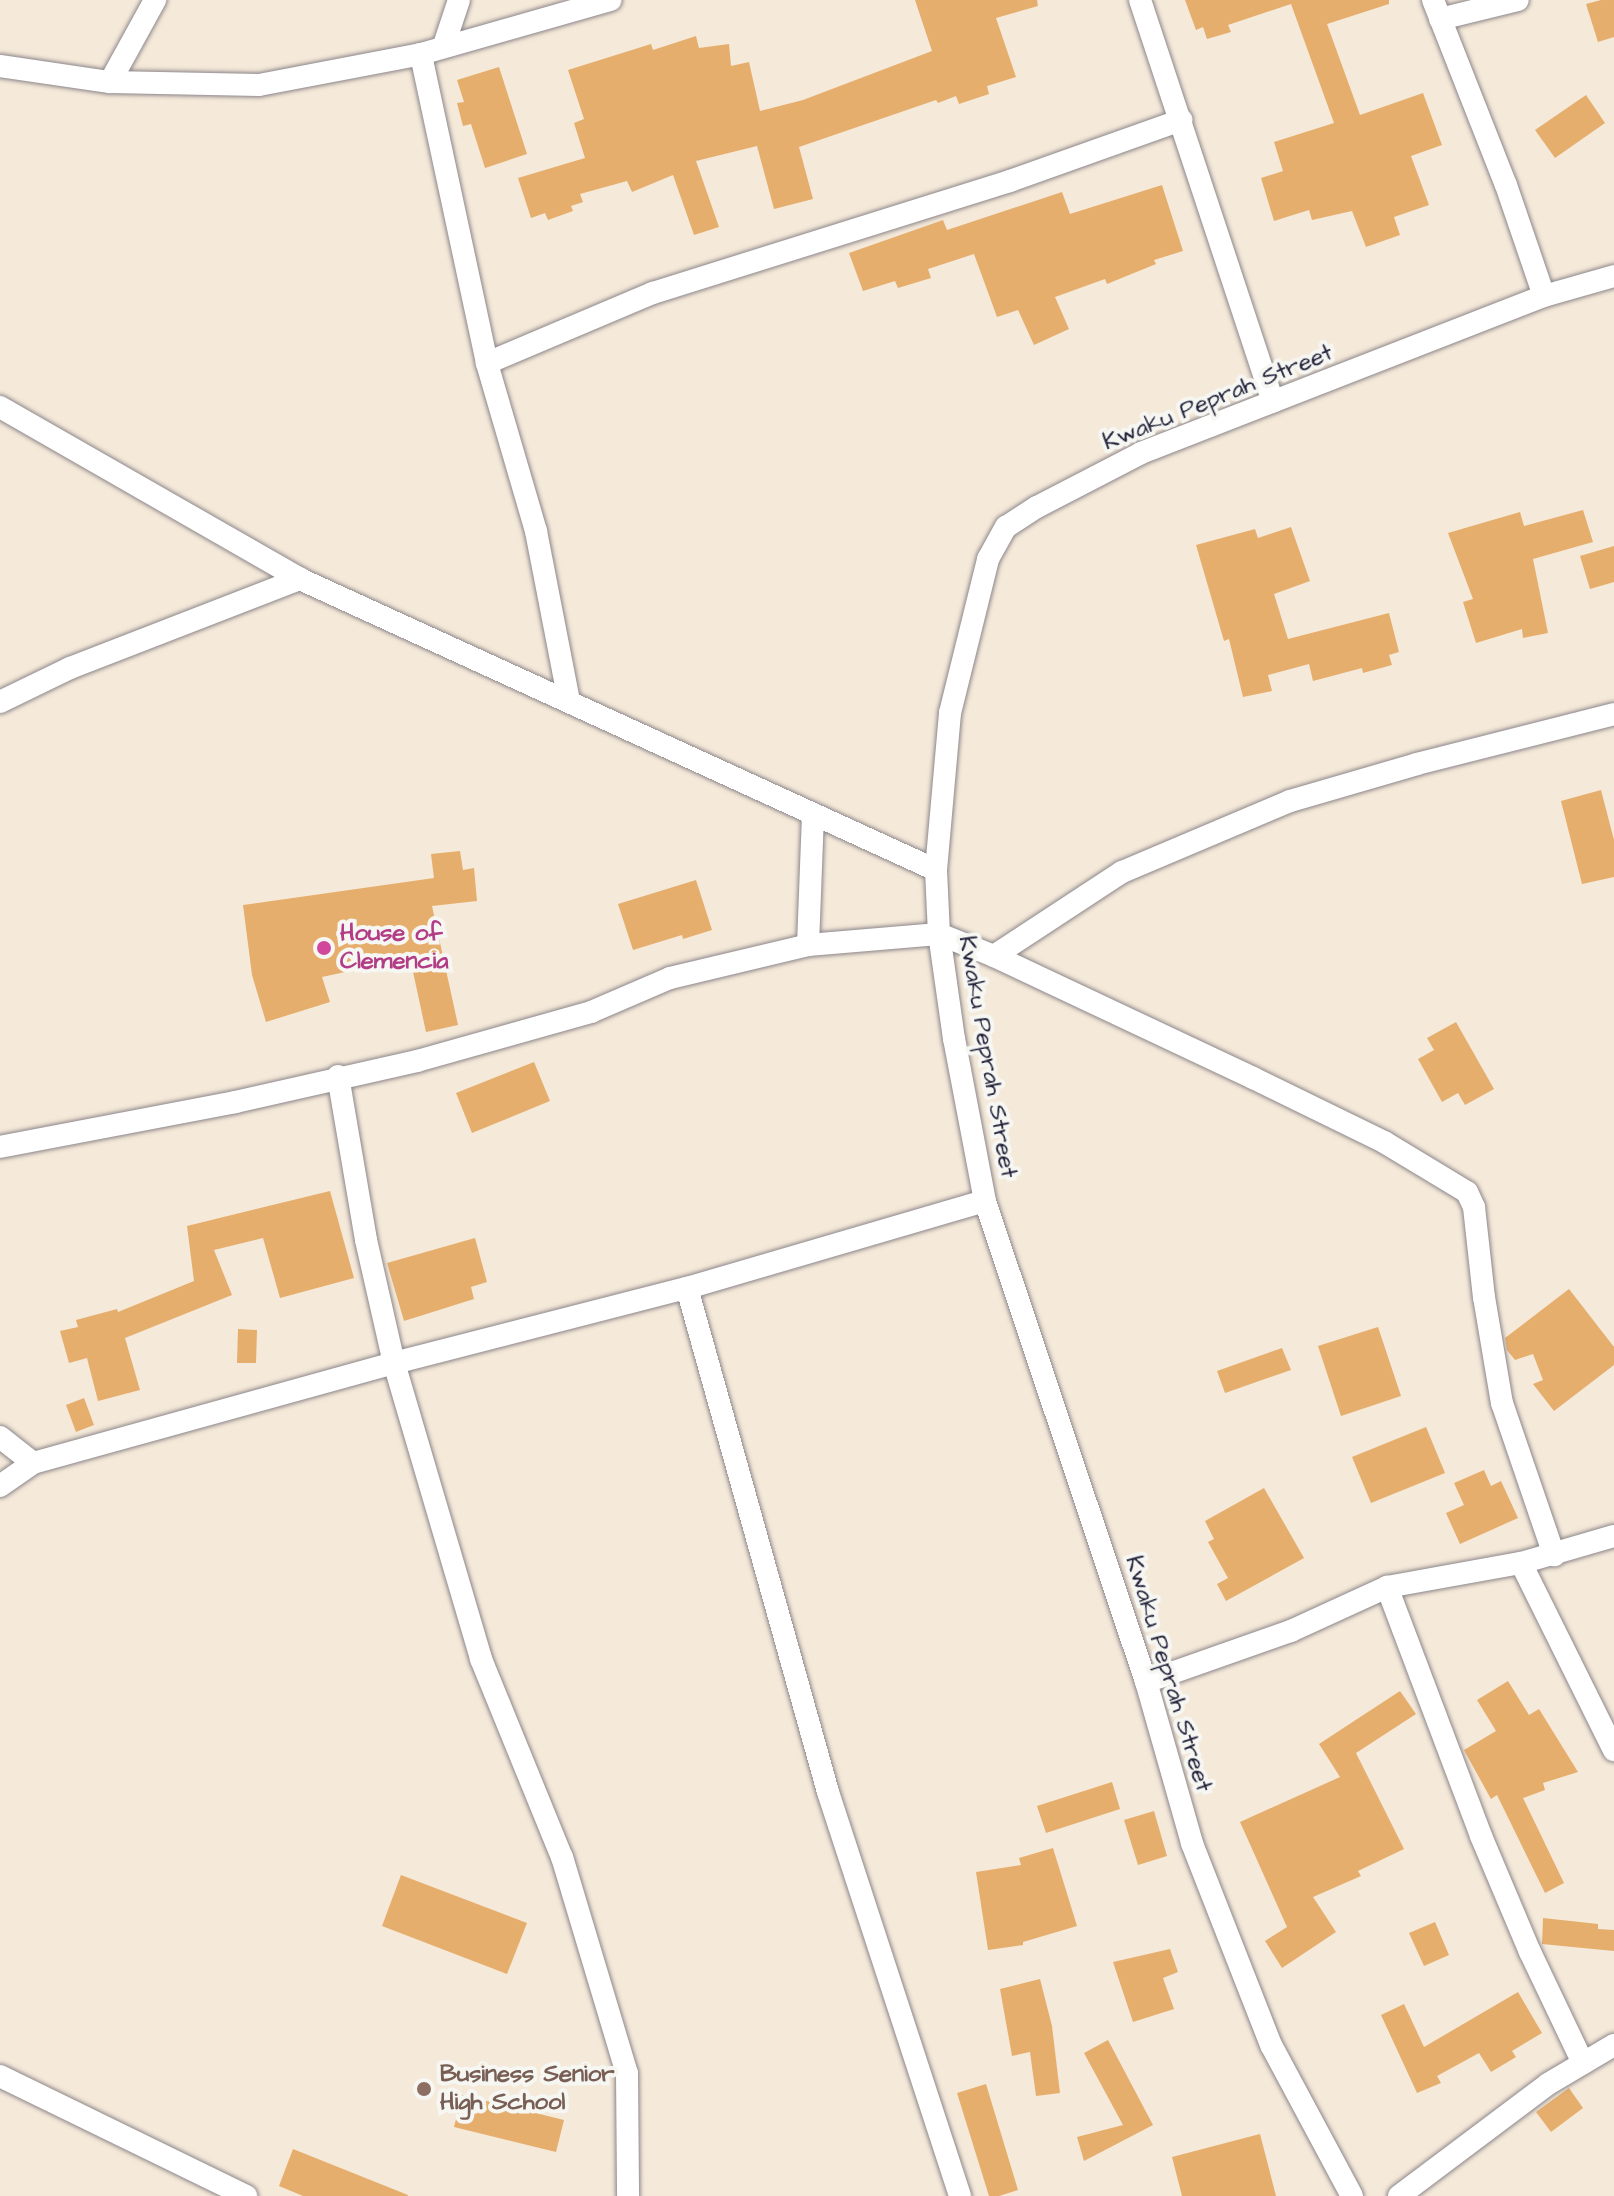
<!DOCTYPE html>
<style>
body{margin:0}
#map{position:relative;width:1614px;height:2196px;overflow:hidden;background:#f5e9d9;font-family:"Architects Daughter",sans-serif}
div>[style]{position:absolute}
[style*='--x']{left:calc(var(--x)*1px);top:calc(var(--y)*1px);width:calc(var(--w)*1px);rotate:calc(var(--a)*1deg)}
.building>*{inset:0;background:#e6ae6d}
.roads{filter:drop-shadow(0 0 2px #8c868a) drop-shadow(0 0 2px #8c868a)}
.street>*{height:22px;margin:-11px;padding:0 11px;transform-origin:11px;border-radius:11px;background:#fff}
.dots>*{width:22px;height:22px;translate:-50% -50%;box-sizing:border-box;border:4px solid #f6f6f2;border-radius:50%}
span{translate:-50% -50%;white-space:nowrap;text-align:center;line-height:1.15;-webkit-text-stroke:8px #f6f6f2;paint-order:stroke}
.street-label{font-size:24px;color:#22223b}
.hotel-label{font-size:24px;color:#b23c85;font-weight:700}
.left{translate:0 -50%;text-align:left}
.education-label{font-size:24px;color:#785e54;font-weight:700}
</style>
<div id="map">
<div class="building">
<div style="clip-path:polygon(915px 0,1037px 0,1038px 6px,996px 18px,1016px 77px,987px 86px,989px 94px,959px 104px,956px 96px,938px 103px,936px 100px,799px 147px,813px 199px,774px 209px,757px 146px,696px 161px,719px 227px,694px 235px,673px 175px,632px 192px,627px 181px,580px 194px,583px 202px,571px 206px,573px 211px,548px 220px,545px 213px,531px 218px,518px 178px,585px 158px,574px 123px,584px 119px,568px 70px,651px 44px,653px 50px,696px 36px,699px 48px,729px 44px,731px 66px,749px 62px,760px 111px,803px 100px,932px 51px)"></div>
<div style="clip-path:polygon(1185px 0,1389px 0,1389px 4px,1327px 24px,1360px 115px,1423px 93px,1442px 145px,1411px 156px,1429px 205px,1394px 217px,1400px 235px,1366px 247px,1352px 211px,1312px 220px,1309px 210px,1274px 221px,1261px 178px,1283px 171px,1274px 142px,1334px 123px,1291px 4px,1228px 25px,1231px 32px,1207px 39px,1203px 27px,1196px 30px)"></div>
<div style="clip-path:polygon(1601px 0,1614px 0,1614px 37px,1598px 42px,1586px 4px)"></div>
<div style="clip-path:polygon(499px 67px,527px 154px,485px 168px,471px 124px,463px 126px,457px 103px,464px 102px,457px 80px)"></div>
<div style="clip-path:polygon(1586px 95px,1605px 123px,1555px 158px,1535px 130px)"></div>
<div style="clip-path:polygon(1162px 185px,1183px 251px,1154px 260px,1156px 264px,1107px 284px,1105px 279px,1055px 297px,1069px 329px,1034px 345px,1018px 310px,997px 317px,974px 254px,928px 269px,931px 278px,898px 288px,895px 281px,863px 291px,849px 253px,943px 220px,947px 230px,1062px 192px,1070px 214px)"></div>
<div style="clip-path:polygon(1583px 510px,1593px 542px,1533px 559px,1548px 633px,1523px 638px,1522px 629px,1476px 643px,1463px 602px,1473px 599px,1448px 533px,1520px 512px,1524px 526px)"></div>
<div style="clip-path:polygon(1291px 527px,1310px 581px,1274px 594px,1288px 639px,1389px 613px,1399px 652px,1389px 655px,1392px 665px,1363px 673px,1362px 668px,1313px 681px,1309px 664px,1268px 675px,1272px 691px,1243px 697px,1229px 639px,1224px 641px,1196px 545px,1255px 529px,1258px 538px)"></div>
<div style="clip-path:polygon(1614px 546px,1614px 582px,1590px 589px,1580px 556px)"></div>
<div style="clip-path:polygon(1601px 790px,1614px 840px,1614px 877px,1582px 884px,1561px 801px)"></div>
<div style="clip-path:polygon(460px 851px,463px 870px,474px 868px,477px 901px,432px 906px,458px 1025px,426px 1032px,410px 958px,322px 977px,330px 1002px,266px 1022px,252px 975px,243px 905px,434px 878px,431px 854px)"></div>
<div style="clip-path:polygon(696px 880px,712px 930px,683px 939px,682px 935px,633px 950px,618px 904px)"></div>
<div style="clip-path:polygon(1456px 1022px,1494px 1089px,1465px 1105px,1458px 1093px,1442px 1102px,1418px 1059px,1434px 1050px,1427px 1038px)"></div>
<div style="clip-path:polygon(534px 1062px,550px 1101px,472px 1133px,456px 1093px)"></div>
<div style="clip-path:polygon(330px 1191px,354px 1278px,280px 1298px,263px 1238px,214px 1250px,232px 1295px,125px 1338px,140px 1390px,98px 1401px,87px 1358px,69px 1363px,60px 1331px,78px 1327px,76px 1320px,117px 1309px,118px 1312px,194px 1281px,187px 1226px)"></div>
<div style="clip-path:polygon(475px 1238px,487px 1282px,471px 1287px,474px 1299px,404px 1321px,387px 1263px)"></div>
<div style="clip-path:polygon(1569px 1289px,1614px 1347px,1614px 1365px,1554px 1411px,1533px 1384px,1543px 1380px,1533px 1354px,1515px 1360px,1507px 1350px,1505px 1338px)"></div>
<div style="clip-path:polygon(1378px 1327px,1401px 1396px,1341px 1416px,1318px 1346px)"></div>
<div style="clip-path:polygon(238px 1329px,257px 1330px,256px 1363px,237px 1363px)"></div>
<div style="clip-path:polygon(1282px 1348px,1291px 1370px,1225px 1393px,1217px 1371px)"></div>
<div style="clip-path:polygon(84px 1398px,94px 1425px,76px 1432px,66px 1405px)"></div>
<div style="clip-path:polygon(1426px 1427px,1445px 1473px,1371px 1503px,1352px 1457px)"></div>
<div style="clip-path:polygon(1484px 1470px,1491px 1486px,1501px 1481px,1518px 1518px,1460px 1544px,1446px 1513px,1464px 1505px,1454px 1483px)"></div>
<div style="clip-path:polygon(1264px 1488px,1304px 1558px,1226px 1601px,1217px 1584px,1228px 1578px,1208px 1542px,1214px 1539px,1205px 1521px)"></div>
<div style="clip-path:polygon(1508px 1681px,1529px 1715px,1539px 1709px,1578px 1772px,1543px 1783px,1545px 1790px,1523px 1798px,1564px 1883px,1545px 1893px,1497px 1795px,1491px 1799px,1464px 1750px,1496px 1731px,1477px 1700px)"></div>
<div style="clip-path:polygon(1400px 1691px,1416px 1714px,1356px 1753px,1404px 1849px,1358px 1871px,1361px 1876px,1313px 1897px,1336px 1932px,1282px 1968px,1265px 1941px,1287px 1927px,1240px 1822px,1340px 1777px,1319px 1744px)"></div>
<div style="clip-path:polygon(1112px 1782px,1120px 1809px,1046px 1833px,1037px 1806px)"></div>
<div style="clip-path:polygon(1154px 1811px,1167px 1856px,1138px 1865px,1124px 1820px)"></div>
<div style="clip-path:polygon(1053px 1848px,1077px 1926px,1023px 1942px,1023px 1945px,988px 1950px,976px 1872px,1021px 1865px,1019px 1858px)"></div>
<div style="clip-path:polygon(401px 1875px,527px 1923px,507px 1974px,382px 1926px)"></div>
<div style="clip-path:polygon(1543px 1918px,1598px 1924px,1598px 1929px,1614px 1930px,1614px 1951px,1542px 1944px)"></div>
<div style="clip-path:polygon(1435px 1922px,1449px 1955px,1424px 1966px,1409px 1933px)"></div>
<div style="clip-path:polygon(1170px 1949px,1178px 1972px,1163px 1978px,1174px 2009px,1133px 2022px,1113px 1962px)"></div>
<div style="clip-path:polygon(1040px 1979px,1052px 2026px,1060px 2093px,1036px 2096px,1030px 2052px,1012px 2056px,1000px 1989px)"></div>
<div style="clip-path:polygon(1518px 1992px,1542px 2033px,1512px 2051px,1516px 2057px,1491px 2072px,1479px 2053px,1437px 2076px,1441px 2083px,1417px 2093px,1381px 2015px,1404px 2004px,1424px 2047px)"></div>
<div style="clip-path:polygon(1108px 2040px,1153px 2125px,1084px 2161px,1077px 2137px,1123px 2125px,1084px 2053px)"></div>
<div style="clip-path:polygon(986px 2084px,1018px 2190px,999px 2196px,989px 2196px,957px 2093px)"></div>
<div style="clip-path:polygon(1569px 2088px,1583px 2108px,1551px 2132px,1536px 2112px)"></div>
<div style="clip-path:polygon(462px 2095px,564px 2120px,556px 2152px,454px 2127px)"></div>
<div style="clip-path:polygon(1260px 2134px,1276px 2196px,1182px 2196px,1172px 2157px)"></div>
<div style="clip-path:polygon(293px 2149px,408px 2195px,408px 2196px,303px 2196px,279px 2186px)"></div>
</div>
<div class="roads">
<div class="street">
<div style="--x:1140;--y:0;--w:423;--a:71.7"></div>
<div style="--x:1433;--y:0;--w:199;--a:68.5"></div>
<div style="--x:1506;--y:185;--w:117;--a:71.1"></div>
<div style="--x:1440;--y:19;--w:80;--a:-13.7"></div>
<div style="--x:444;--y:45;--w:47;--a:-71.6"></div>
<div style="--x:0;--y:66;--w:111;--a:8.3"></div>
<div style="--x:110;--y:82;--w:149;--a:1.2"></div>
<div style="--x:259;--y:85;--w:165;--a:-10.8"></div>
<div style="--x:110;--y:82;--w:94;--a:-61.2"></div>
<div style="--x:487;--y:363;--w:180;--a:-22.9"></div>
<div style="--x:653;--y:293;--w:374;--a:-17.4"></div>
<div style="--x:1010;--y:181;--w:182;--a:-19.6"></div>
<div style="--x:0;--y:407;--w:346;--a:29.8"></div>
<div style="--x:300;--y:579;--w:699;--a:24.59"></div>
<div style="--x:569;--y:701;--w:173;--a:-101"></div>
<div style="--x:536;--y:531;--w:175;--a:-106.3"></div>
<div style="--x:487;--y:363;--w:316;--a:-102.1"></div>
<div style="--x:421;--y:54;--w:197;--a:-15.9"></div>
<div style="--x:0;--y:702;--w:78;--a:-25.9"></div>
<div style="--x:70;--y:668;--w:247;--a:-21.2"></div>
<div style="--x:808;--y:945;--w:131;--a:-87.8"></div>
<div style="--x:994;--y:956;--w:153;--a:-33.3"></div>
<div style="--x:1122;--y:872;--w:182;--a:-22.9"></div>
<div style="--x:1290;--y:801;--w:132;--a:-16.2"></div>
<div style="--x:1417;--y:764;--w:203;--a:-14.2"></div>
<div style="--x:338;--y:1076;--w:166;--a:80.3"></div>
<div style="--x:366;--y:1240;--w:126;--a:77.2"></div>
<div style="--x:394;--y:1363;--w:309;--a:73.6"></div>
<div style="--x:481;--y:1659;--w:214;--a:67.8"></div>
<div style="--x:562;--y:1857;--w:226;--a:73.3"></div>
<div style="--x:627;--y:2073;--w:123;--a:89.5"></div>
<div style="--x:0;--y:1147;--w:239;--a:-10.8"></div>
<div style="--x:235;--y:1102;--w:187;--a:-12.7"></div>
<div style="--x:417;--y:1061;--w:181;--a:-15.7"></div>
<div style="--x:591;--y:1012;--w:86;--a:-23.3"></div>
<div style="--x:670;--y:978;--w:142;--a:-13.4"></div>
<div style="--x:808;--y:945;--w:131;--a:-4.8"></div>
<div style="--x:939;--y:934;--w:59;--a:21.8"></div>
<div style="--x:994;--y:956;--w:286;--a:25.2"></div>
<div style="--x:1253;--y:1078;--w:146;--a:26"></div>
<div style="--x:1384;--y:1142;--w:97;--a:31.1"></div>
<div style="--x:1467;--y:1192;--w:17;--a:65"></div>
<div style="--x:1474;--y:1207;--w:91;--a:83.7"></div>
<div style="--x:1484;--y:1297;--w:108;--a:80.4"></div>
<div style="--x:1502;--y:1403;--w:161;--a:71.1"></div>
<div style="--x:687;--y:1288;--w:523;--a:74.37"></div>
<div style="--x:828;--y:1792;--w:425;--a:71.9"></div>
<div style="--x:0;--y:1437;--w:42;--a:38.2"></div>
<div style="--x:0;--y:1486;--w:40;--a:-34.9"></div>
<div style="--x:33;--y:1463;--w:375;--a:-15.5"></div>
<div style="--x:394;--y:1363;--w:302;--a:-14.4"></div>
<div style="--x:687;--y:1288;--w:310;--a:-16.3"></div>
<div style="--x:1521;--y:1563;--w:209;--a:63.6"></div>
<div style="--x:1387;--y:1587;--w:136;--a:-10.2"></div>
<div style="--x:1521;--y:1563;--w:97;--a:-16.2"></div>
<div style="--x:1146;--y:1682;--w:154;--a:-19.4"></div>
<div style="--x:1291;--y:1631;--w:106;--a:-24.6"></div>
<div style="--x:1387;--y:1587;--w:266;--a:69.3"></div>
<div style="--x:1481;--y:1836;--w:126;--a:67.1"></div>
<div style="--x:1530;--y:1952;--w:123;--a:64.5"></div>
<div style="--x:0;--y:2076;--w:274;--a:26"></div>
<div style="--x:1352;--y:2196;--w:171;--a:-118.2"></div>
<div style="--x:1271;--y:2045;--w:217;--a:-111.4"></div>
<div style="--x:1192;--y:1843;--w:167;--a:-105.9"></div>
<div style="--x:1146;--y:1682;--w:507;--a:-108.51"></div>
<div style="--x:985;--y:1201;--w:165;--a:-100.8"></div>
<div style="--x:954;--y:1039;--w:106;--a:-98.1"></div>
<div style="--x:939;--y:934;--w:64;--a:-92.7"></div>
<div style="--x:936;--y:870;--w:158;--a:-84.9"></div>
<div style="--x:950;--y:713;--w:159;--a:-76.1"></div>
<div style="--x:988;--y:559;--w:37;--a:-61"></div>
<div style="--x:1006;--y:527;--w:37;--a:-33"></div>
<div style="--x:1037;--y:507;--w:117;--a:-27.4"></div>
<div style="--x:1141;--y:453;--w:433;--a:-21.3"></div>
<div style="--x:1544;--y:296;--w:73;--a:-15.9"></div>
<div style="--x:1399;--y:2196;--w:186;--a:-36.9"></div>
<div style="--x:1548;--y:2084;--w:77;--a:-30.6"></div>
</div>
</div>
<div class="dots">
<div style="left:324px;top:948px;background:#d1479c"></div>
<div style="left:424px;top:2089px;background:#8d6e63"></div>
</div>
<div class="street-label">
<span style="left:1218px;top:398px;rotate:-22deg">Kwaku Peprah Street</span>
<span style="left:987px;top:1057px;rotate:80deg">Kwaku Peprah Street</span>
<span style="left:1168px;top:1674px;rotate:73deg">Kwaku Peprah Street</span>
</div>
<div class="hotel-label">
<span class="left" style="left:340px;top:948px">House of<br>Clemencia</span>
</div>
<div class="education-label">
<span class="left" style="left:440px;top:2089px">Business Senior<br>High School</span>
</div>
</div>
